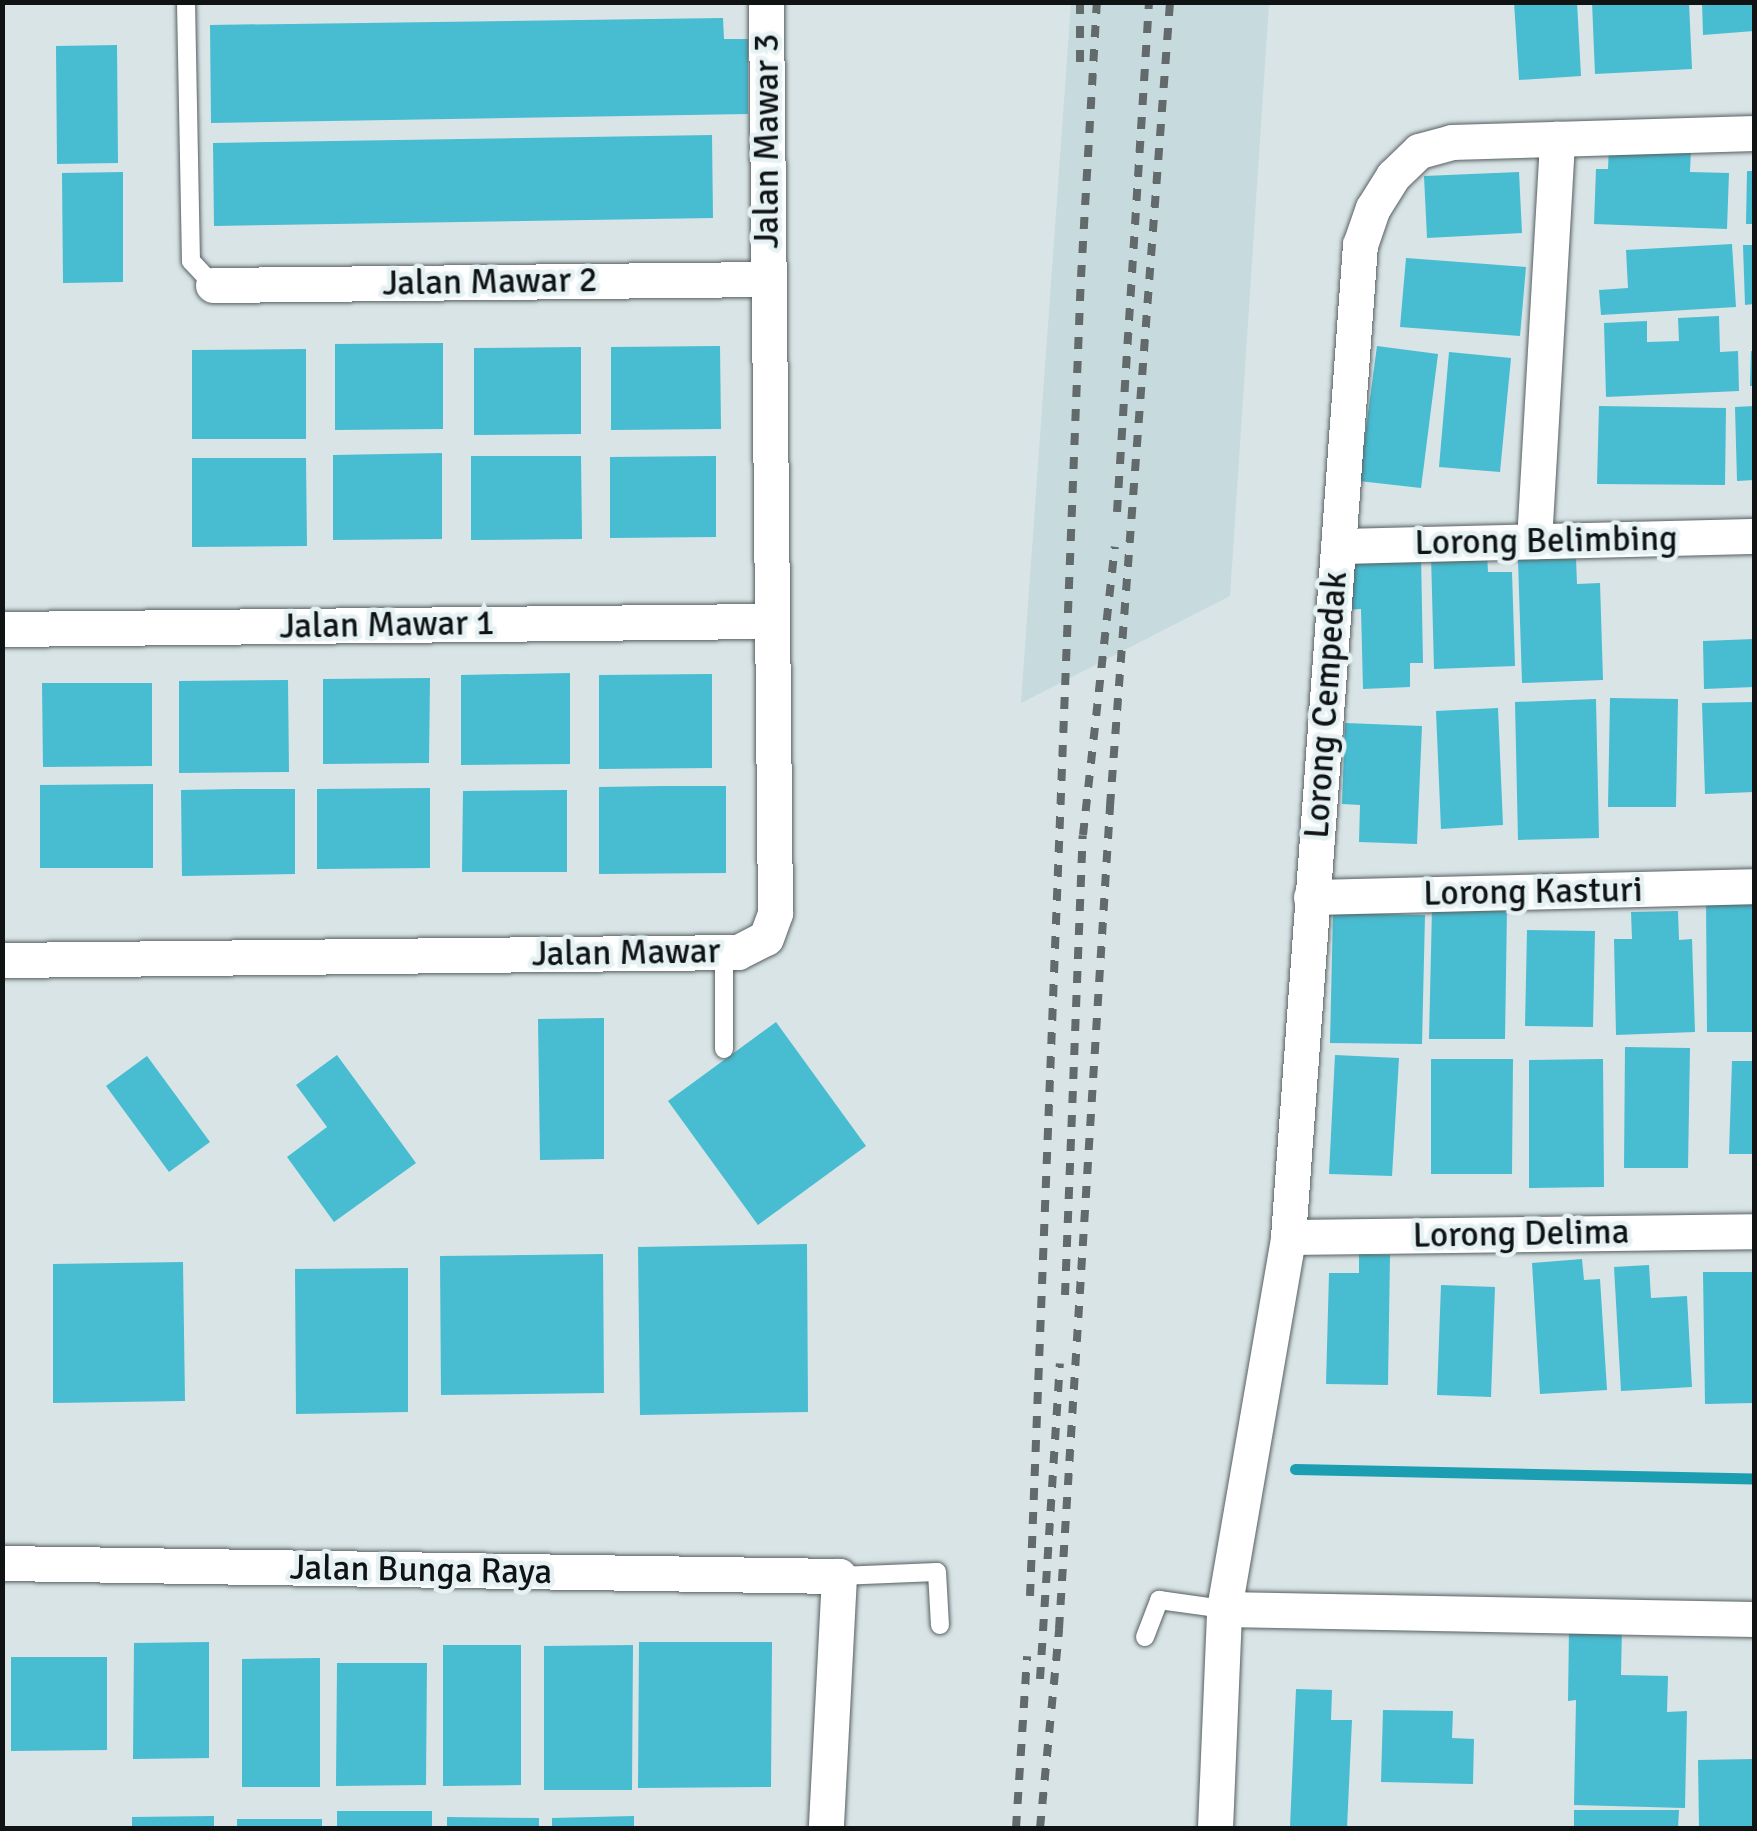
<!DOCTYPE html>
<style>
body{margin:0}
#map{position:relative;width:1757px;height:1831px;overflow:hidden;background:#d9e4e6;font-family:Signika,sans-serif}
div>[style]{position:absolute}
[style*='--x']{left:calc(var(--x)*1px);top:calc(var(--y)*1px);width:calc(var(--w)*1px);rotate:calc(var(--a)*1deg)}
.built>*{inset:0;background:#c7dade}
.stream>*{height:11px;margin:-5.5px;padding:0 5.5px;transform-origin:5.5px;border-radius:5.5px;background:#1c9eb2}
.building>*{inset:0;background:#48bcd1}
.roads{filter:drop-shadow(0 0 2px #576062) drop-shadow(0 0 2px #576062)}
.lane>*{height:18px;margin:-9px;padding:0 9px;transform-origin:9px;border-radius:9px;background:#fff}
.street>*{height:35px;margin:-17.5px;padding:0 17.5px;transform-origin:17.5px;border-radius:17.5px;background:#fff}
.rail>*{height:8px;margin-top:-4px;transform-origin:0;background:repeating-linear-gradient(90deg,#636a6b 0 12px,transparent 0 24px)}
span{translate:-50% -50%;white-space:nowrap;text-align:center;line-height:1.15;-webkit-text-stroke:9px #e6f1f3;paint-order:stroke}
.street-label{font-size:35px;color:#101314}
.frame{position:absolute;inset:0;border:5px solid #101314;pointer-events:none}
</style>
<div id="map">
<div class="built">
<div style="clip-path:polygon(1071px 3px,1269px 3px,1230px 596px,1021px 703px)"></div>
</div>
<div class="stream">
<div style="--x:1295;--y:1469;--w:459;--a:1.2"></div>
</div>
<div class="building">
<div style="clip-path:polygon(1514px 2px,1577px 2px,1581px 76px,1519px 80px)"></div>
<div style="clip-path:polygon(1592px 2px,1689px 2px,1692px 69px,1595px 74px)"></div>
<div style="clip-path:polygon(1702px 2px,1754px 2px,1754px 31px,1703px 35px)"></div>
<div style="clip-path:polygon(723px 18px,724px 39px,748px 39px,748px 114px,211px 123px,210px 25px)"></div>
<div style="clip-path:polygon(117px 45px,118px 163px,57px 164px,56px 46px)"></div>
<div style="clip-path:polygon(712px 135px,713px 218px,214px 226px,213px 143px)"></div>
<div style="clip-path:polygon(1609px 145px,1691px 148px,1690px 172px,1729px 173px,1727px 229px,1594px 224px,1596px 169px,1608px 169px)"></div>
<div style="clip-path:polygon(1747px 171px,1754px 171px,1754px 224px,1746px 224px)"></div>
<div style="clip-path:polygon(123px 172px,123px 282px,63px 283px,62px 173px)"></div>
<div style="clip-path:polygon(1519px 172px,1522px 233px,1427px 238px,1424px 176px)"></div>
<div style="clip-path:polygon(1732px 244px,1736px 307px,1601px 315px,1599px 290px,1628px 288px,1626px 250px)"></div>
<div style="clip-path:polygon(1743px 245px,1754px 245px,1754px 304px,1745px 305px)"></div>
<div style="clip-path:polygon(1406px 258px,1526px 267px,1520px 336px,1400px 327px)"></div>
<div style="clip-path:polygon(1719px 316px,1720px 352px,1738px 351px,1739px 391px,1606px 397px,1604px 323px,1647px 321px,1647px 342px,1679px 341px,1678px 318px)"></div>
<div style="clip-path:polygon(443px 343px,443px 429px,335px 430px,335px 344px)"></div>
<div style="clip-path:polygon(720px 346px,721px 429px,611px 430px,611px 347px)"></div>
<div style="clip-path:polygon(1377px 346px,1438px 354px,1421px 488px,1359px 481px)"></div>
<div style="clip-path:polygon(581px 347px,581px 434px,474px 435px,474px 348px)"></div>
<div style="clip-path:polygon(306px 349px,306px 439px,192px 439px,192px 350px)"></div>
<div style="clip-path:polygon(1751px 351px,1754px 351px,1754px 386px,1750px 386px)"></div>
<div style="clip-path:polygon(1449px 352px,1511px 358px,1500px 472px,1439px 467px)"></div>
<div style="clip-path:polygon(1599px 406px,1726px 408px,1725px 485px,1597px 484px)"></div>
<div style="clip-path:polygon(1754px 406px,1754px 480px,1737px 481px,1735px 407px)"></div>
<div style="clip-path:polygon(442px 453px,442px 539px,333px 540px,333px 455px)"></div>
<div style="clip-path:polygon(471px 456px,581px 456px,582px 539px,471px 540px)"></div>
<div style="clip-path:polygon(716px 456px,716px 537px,610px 538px,610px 457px)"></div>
<div style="clip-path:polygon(192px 458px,306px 458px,307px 546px,192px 547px)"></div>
<div style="clip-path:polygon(1487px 553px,1488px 572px,1512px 572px,1515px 666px,1434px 669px,1431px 555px)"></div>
<div style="clip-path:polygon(1421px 554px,1423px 663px,1410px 663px,1410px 687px,1363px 689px,1361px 609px,1344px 610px,1342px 557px)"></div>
<div style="clip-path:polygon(1576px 558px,1577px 584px,1600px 583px,1603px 680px,1522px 683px,1518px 560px)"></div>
<div style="clip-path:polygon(1754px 639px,1754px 687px,1704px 689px,1703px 641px)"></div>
<div style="clip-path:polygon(570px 673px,570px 764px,461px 765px,461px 675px)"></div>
<div style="clip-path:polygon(712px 674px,712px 768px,599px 769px,599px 675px)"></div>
<div style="clip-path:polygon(430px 678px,429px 763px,323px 764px,323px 679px)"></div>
<div style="clip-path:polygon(288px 680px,289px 772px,179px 773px,179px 681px)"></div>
<div style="clip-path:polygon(42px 683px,152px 683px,152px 766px,43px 767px)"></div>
<div style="clip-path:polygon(1610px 698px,1678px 699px,1676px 807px,1608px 807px)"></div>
<div style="clip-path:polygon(1596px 699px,1599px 838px,1518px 840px,1515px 702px)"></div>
<div style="clip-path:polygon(1754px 702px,1754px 792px,1705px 794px,1702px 703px)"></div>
<div style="clip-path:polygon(1498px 708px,1503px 825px,1441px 829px,1436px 711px)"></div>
<div style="clip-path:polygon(1345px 723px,1422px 726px,1417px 844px,1359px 842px,1360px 805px,1342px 804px)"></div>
<div style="clip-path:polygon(153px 784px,153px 868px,40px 868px,40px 785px)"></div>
<div style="clip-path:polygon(663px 786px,726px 786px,726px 873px,599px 874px,599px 787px)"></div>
<div style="clip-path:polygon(430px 788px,430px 868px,317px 869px,317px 789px)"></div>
<div style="clip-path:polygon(238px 789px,295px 789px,295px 874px,182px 876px,181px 790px)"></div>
<div style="clip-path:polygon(567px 790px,567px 872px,462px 872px,463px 791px)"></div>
<div style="clip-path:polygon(1754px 898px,1754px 1032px,1707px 1032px,1706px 899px)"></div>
<div style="clip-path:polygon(1432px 908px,1507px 909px,1505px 1039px,1429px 1039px)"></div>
<div style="clip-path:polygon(1678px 911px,1679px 940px,1692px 939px,1695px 1032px,1616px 1035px,1614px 939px,1632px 939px,1631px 912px)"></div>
<div style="clip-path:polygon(1333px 913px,1425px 915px,1422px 1044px,1330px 1043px)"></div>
<div style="clip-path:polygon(1527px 930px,1595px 931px,1593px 1027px,1525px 1026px)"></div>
<div style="clip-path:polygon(604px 1018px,604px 1159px,540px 1160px,538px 1019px)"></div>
<div style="clip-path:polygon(776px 1022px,866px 1146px,758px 1225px,668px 1101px)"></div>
<div style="clip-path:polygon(1625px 1047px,1690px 1048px,1688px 1168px,1624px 1168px)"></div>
<div style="clip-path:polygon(337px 1055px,416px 1163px,334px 1222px,287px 1157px,327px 1127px,296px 1085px)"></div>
<div style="clip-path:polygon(1335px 1055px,1399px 1058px,1392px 1176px,1329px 1174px)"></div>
<div style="clip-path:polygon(147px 1056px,210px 1142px,169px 1172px,106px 1086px)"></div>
<div style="clip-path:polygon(1431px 1059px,1513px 1059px,1512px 1174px,1431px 1174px)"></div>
<div style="clip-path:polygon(1603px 1059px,1604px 1187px,1529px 1188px,1529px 1060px)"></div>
<div style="clip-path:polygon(1732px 1061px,1754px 1061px,1754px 1154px,1729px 1154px)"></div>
<div style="clip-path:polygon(807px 1244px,808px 1412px,640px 1415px,638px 1247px)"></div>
<div style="clip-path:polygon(603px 1254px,604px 1393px,441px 1395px,440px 1256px)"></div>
<div style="clip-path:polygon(1359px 1254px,1390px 1255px,1388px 1385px,1326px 1384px,1329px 1273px,1359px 1273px)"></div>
<div style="clip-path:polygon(1582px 1259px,1584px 1280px,1600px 1279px,1607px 1390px,1540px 1394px,1532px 1263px)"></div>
<div style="clip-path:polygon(183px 1262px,185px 1401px,53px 1403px,53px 1264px)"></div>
<div style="clip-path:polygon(1649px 1265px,1651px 1298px,1687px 1296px,1692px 1387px,1621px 1391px,1614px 1267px)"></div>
<div style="clip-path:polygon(408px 1268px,408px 1412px,296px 1414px,295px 1269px)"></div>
<div style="clip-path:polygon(1703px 1272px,1754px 1272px,1754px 1403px,1705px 1404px)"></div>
<div style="clip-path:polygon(1441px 1285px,1495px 1287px,1491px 1397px,1437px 1395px)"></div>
<div style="clip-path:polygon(1569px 1627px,1622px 1627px,1621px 1675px,1668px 1676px,1667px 1712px,1687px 1711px,1685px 1808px,1574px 1805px,1576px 1700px,1568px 1701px)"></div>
<div style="clip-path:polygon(209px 1642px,209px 1758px,133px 1759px,134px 1643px)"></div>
<div style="clip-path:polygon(639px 1642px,772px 1642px,771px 1787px,638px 1788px)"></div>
<div style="clip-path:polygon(443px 1645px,521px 1645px,521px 1785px,443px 1786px)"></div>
<div style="clip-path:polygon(633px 1645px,632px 1790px,544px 1790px,544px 1646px)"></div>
<div style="clip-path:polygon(11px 1657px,107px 1657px,107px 1750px,11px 1751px)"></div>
<div style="clip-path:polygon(320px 1658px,320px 1787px,242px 1787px,242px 1659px)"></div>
<div style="clip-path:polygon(337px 1663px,427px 1663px,426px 1785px,336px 1786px)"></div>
<div style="clip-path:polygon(1296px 1689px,1332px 1690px,1331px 1720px,1352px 1720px,1347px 1828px,1290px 1827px)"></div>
<div style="clip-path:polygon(1383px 1710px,1453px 1711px,1452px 1738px,1474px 1739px,1473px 1784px,1381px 1782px)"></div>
<div style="clip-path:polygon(1754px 1759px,1754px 1828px,1699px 1828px,1698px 1760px)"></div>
<div style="clip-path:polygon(1574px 1810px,1679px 1810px,1678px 1828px,1574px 1828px)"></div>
<div style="clip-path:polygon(337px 1811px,432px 1811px,432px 1828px,337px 1828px)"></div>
<div style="clip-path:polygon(214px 1816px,214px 1828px,132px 1828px,132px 1817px)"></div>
<div style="clip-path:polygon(634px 1816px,634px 1828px,552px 1828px,552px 1818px)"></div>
<div style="clip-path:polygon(447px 1817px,539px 1818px,539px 1828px,447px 1828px)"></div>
<div style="clip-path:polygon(237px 1819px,322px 1819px,322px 1828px,237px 1828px)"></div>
</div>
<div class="roads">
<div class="lane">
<div style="--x:186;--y:2;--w:259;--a:88.9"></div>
<div style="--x:191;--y:261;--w:33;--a:47"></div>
<div style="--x:724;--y:1049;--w:97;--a:-90"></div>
<div style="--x:839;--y:1576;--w:98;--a:-2.3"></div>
<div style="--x:937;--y:1572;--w:53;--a:86.8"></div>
<div style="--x:1145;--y:1637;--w:40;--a:-69"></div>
<div style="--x:1159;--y:1600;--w:66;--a:7.9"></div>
</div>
<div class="street">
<div style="--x:213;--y:285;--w:554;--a:-0.62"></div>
<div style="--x:1534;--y:541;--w:403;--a:-86.7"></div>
<div style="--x:1338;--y:546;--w:416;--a:-1.4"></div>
<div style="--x:2;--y:629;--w:769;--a:-0.6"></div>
<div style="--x:1311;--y:897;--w:443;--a:-1.4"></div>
<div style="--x:2;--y:960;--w:736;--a:-0.62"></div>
<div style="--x:738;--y:952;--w:31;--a:-27"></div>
<div style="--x:766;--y:938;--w:27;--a:-70"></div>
<div style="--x:775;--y:913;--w:911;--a:-90.57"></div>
<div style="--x:1288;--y:1237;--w:466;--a:-0.7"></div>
<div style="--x:2;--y:1563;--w:837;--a:0.89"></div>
<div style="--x:839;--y:1576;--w:252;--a:93"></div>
<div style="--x:1224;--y:1609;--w:530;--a:1.08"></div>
<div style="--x:1215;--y:1828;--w:219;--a:-87.6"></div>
<div style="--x:1224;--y:1609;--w:377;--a:-80.2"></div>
<div style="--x:1288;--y:1237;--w:995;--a:-85.85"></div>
<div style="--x:1360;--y:245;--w:39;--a:-71"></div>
<div style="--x:1373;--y:208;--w:38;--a:-58"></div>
<div style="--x:1393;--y:176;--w:36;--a:-44"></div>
<div style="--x:1419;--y:151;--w:34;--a:-15"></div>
<div style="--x:1452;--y:142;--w:302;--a:-1.7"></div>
</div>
</div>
<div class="rail">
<div style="--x:1080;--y:2;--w:60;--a:90"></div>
<div style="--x:1117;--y:512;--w:511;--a:-86.41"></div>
<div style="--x:1065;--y:1295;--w:460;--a:-87.8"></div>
<div style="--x:1083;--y:835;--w:290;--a:-83.7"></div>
<div style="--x:1030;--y:1596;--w:1320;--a:-87.79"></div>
<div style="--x:1081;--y:277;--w:275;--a:-86.7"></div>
<div style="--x:1040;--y:1679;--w:316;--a:-86.4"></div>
<div style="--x:1016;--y:1828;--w:172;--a:-86.3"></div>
<div style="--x:1040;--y:1828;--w:200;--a:-84.5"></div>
<div style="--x:1059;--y:1629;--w:825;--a:-86.45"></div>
<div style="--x:1110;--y:806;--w:806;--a:-85.73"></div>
</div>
<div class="street-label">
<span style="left:767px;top:141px;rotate:-90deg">Jalan Mawar 3</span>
<span style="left:490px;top:282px;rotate:-1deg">Jalan Mawar 2</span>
<span style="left:1546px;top:541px;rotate:-1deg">Lorong Belimbing</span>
<span style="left:387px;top:625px;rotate:-1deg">Jalan Mawar 1</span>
<span style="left:1326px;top:705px;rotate:-86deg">Lorong Cempedak</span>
<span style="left:1533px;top:892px;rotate:-1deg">Lorong Kasturi</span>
<span style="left:626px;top:953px;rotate:-1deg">Jalan Mawar</span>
<span style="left:1521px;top:1234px;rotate:-1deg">Lorong Delima</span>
<span style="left:421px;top:1570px;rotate:1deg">Jalan Bunga Raya</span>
</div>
<div class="frame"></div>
</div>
